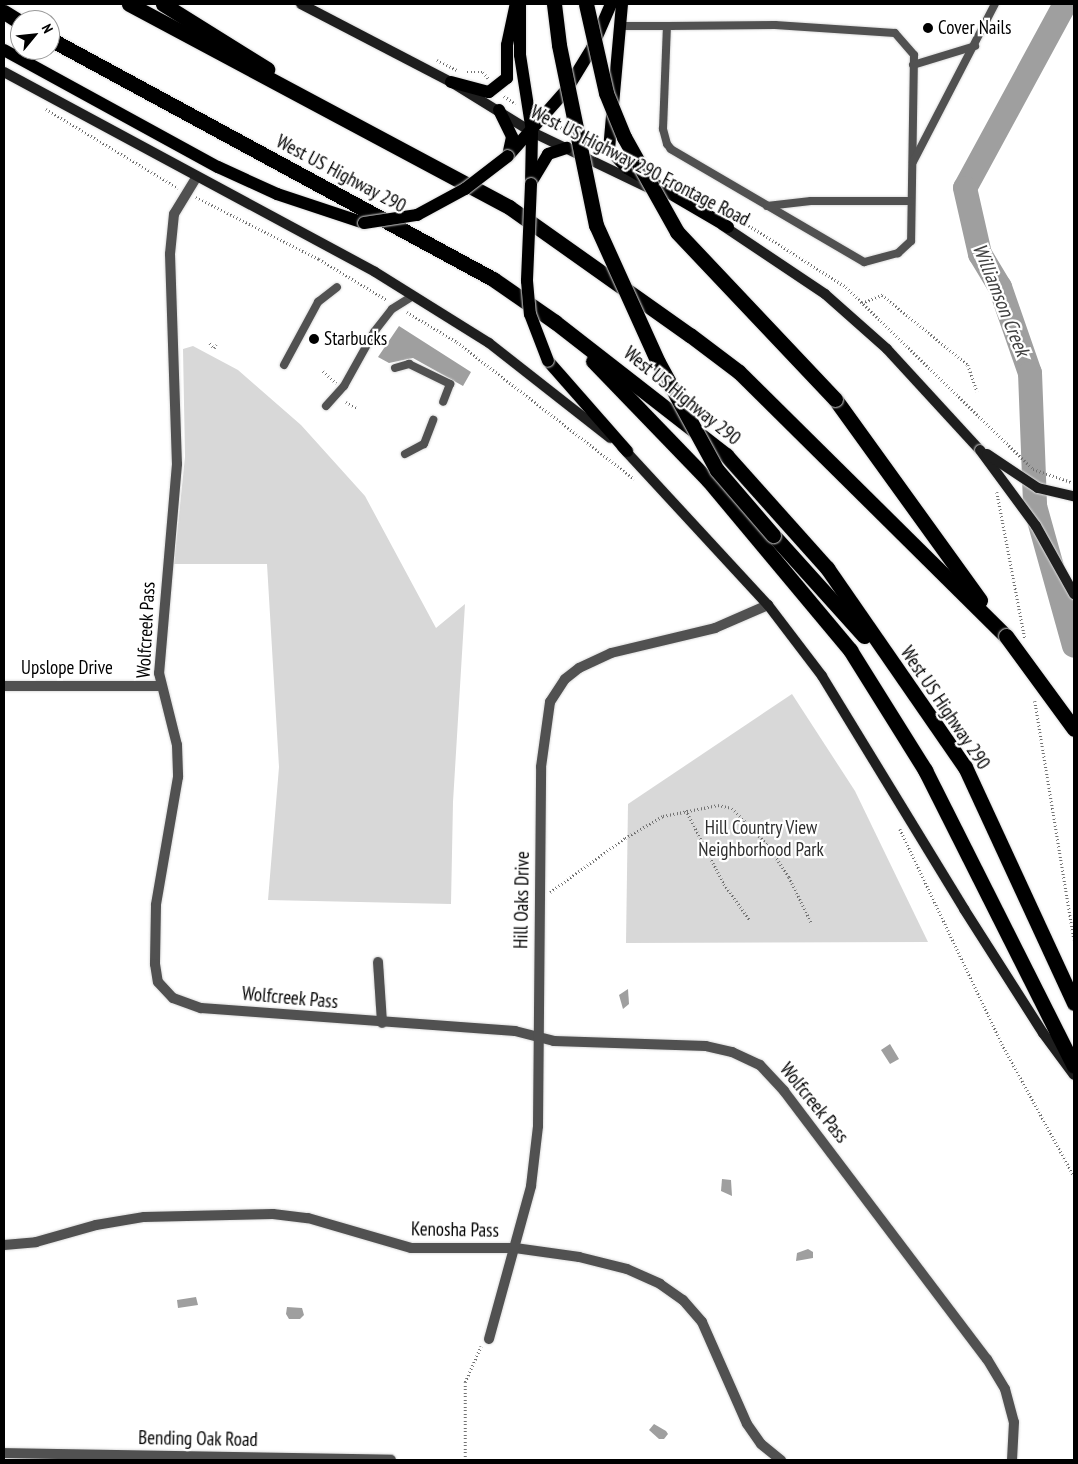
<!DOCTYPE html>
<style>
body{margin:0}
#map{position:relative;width:1078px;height:1464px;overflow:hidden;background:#fff;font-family:"PT Sans Narrow",sans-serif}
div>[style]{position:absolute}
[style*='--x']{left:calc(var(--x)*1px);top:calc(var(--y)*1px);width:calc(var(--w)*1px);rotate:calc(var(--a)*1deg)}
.green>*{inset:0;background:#d8d8d8}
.water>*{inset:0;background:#9f9f9f}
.river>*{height:24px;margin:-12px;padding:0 12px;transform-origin:12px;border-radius:12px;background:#9f9f9f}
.path>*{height:2.5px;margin-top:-1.25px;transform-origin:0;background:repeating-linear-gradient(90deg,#737373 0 1px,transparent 0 3.5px)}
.roads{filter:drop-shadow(0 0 1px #dbdbdb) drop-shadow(0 0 1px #dbdbdb)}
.lane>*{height:8px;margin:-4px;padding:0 4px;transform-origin:4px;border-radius:4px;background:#515151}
.street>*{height:10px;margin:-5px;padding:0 5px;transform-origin:5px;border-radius:5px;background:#515151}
.secondary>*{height:10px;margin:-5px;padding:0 5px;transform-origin:5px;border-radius:5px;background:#1e1e1e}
.primary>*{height:12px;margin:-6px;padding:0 6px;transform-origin:6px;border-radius:6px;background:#000}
.highway>*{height:15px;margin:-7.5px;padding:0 7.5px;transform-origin:7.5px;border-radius:7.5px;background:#000}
.bridges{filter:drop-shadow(0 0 1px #dbdbdb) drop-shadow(0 0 1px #dbdbdb)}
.secondary-bridge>*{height:10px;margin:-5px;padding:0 5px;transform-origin:5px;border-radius:5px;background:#1e1e1e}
.primary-bridge>*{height:12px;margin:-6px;padding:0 6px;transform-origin:6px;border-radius:6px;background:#000}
.highway-bridge>*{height:15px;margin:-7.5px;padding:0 7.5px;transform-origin:7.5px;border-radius:7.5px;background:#000}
.dots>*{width:14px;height:14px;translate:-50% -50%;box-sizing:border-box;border:2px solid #fff;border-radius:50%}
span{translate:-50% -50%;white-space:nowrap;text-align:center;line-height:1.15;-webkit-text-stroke:4.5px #fff;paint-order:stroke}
.poi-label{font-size:19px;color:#000}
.left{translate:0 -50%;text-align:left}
.street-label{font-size:19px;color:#000}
.park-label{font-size:19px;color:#2f2f2f}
.water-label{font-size:20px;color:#404040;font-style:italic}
.frame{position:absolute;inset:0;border:5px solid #000;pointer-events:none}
.north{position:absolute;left:10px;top:10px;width:50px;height:50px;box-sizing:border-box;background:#fff;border:1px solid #999;border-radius:50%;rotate:62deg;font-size:14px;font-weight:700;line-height:20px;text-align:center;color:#000}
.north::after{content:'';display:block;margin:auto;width:18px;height:22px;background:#000;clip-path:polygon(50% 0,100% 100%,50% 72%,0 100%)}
</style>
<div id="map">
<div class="green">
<div style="clip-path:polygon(193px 346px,238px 370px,301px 425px,365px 496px,436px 628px,465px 604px,453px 802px,451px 904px,268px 900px,279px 767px,267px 564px,174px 564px,185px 457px,183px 349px)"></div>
<div style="clip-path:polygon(792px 694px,855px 791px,928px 942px,626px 943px,628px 804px)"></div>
</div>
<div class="water">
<div style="clip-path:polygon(399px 326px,471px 372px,463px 386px,413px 358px,389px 363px,378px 357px)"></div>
<div style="clip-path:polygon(628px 989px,629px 1004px,623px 1009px,619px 995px)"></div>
<div style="clip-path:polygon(890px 1044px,899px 1059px,890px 1064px,881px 1050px)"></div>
<div style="clip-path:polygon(722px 1179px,731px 1180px,732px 1196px,721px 1191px)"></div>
<div style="clip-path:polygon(808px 1249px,813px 1252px,813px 1258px,796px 1261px,797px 1253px)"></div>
<div style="clip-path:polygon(196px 1297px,198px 1305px,178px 1308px,177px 1300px)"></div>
<div style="clip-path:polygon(287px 1307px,302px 1308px,304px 1315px,300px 1319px,289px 1319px,286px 1314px)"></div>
<div style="clip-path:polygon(654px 1424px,666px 1431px,668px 1434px,664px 1439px,659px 1439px,649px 1430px)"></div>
</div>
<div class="river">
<div style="--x:1065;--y:4;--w:209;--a:118.5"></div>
<div style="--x:965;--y:188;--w:68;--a:77.2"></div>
<div style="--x:980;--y:254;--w:39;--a:59"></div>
<div style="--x:1000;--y:287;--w:91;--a:70.8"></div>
<div style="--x:1030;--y:373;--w:133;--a:87.8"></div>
<div style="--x:1035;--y:506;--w:145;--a:74.4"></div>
</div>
<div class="path">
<div style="--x:437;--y:60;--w:22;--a:27"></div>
<div style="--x:467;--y:72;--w:16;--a:0"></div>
<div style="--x:483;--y:72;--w:9;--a:49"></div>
<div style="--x:504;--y:96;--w:14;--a:34"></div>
<div style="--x:46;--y:109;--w:154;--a:30.9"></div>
<div style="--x:551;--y:123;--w:12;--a:24"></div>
<div style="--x:196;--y:197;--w:138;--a:26.8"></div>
<div style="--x:319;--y:259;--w:79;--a:31.1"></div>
<div style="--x:737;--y:218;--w:129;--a:32.3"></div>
<div style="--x:846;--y:287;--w:261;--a:44.2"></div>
<div style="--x:1033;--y:469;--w:40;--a:18.9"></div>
<div style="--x:862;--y:303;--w:22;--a:-22"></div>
<div style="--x:882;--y:295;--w:111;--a:39.1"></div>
<div style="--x:968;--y:365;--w:28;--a:71"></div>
<div style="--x:407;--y:312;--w:58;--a:31"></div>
<div style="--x:457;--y:342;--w:224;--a:37.7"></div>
<div style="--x:210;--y:343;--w:6;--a:51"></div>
<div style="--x:214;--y:348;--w:4;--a:-56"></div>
<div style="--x:323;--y:371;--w:18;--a:43"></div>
<div style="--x:346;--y:402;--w:13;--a:29"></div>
<div style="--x:997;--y:492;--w:150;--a:79.2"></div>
<div style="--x:1035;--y:701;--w:242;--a:80.7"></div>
<div style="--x:686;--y:810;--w:83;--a:62.8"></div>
<div style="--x:724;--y:884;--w:44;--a:54.2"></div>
<div style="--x:900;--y:829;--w:238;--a:64.6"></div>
<div style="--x:1002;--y:1044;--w:150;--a:61.4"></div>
<div style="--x:550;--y:892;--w:92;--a:-35.8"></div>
<div style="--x:625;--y:838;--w:44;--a:-30.1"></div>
<div style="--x:663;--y:816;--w:56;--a:-11.3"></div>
<div style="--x:718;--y:805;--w:14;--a:12"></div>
<div style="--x:732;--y:808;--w:50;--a:45.8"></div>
<div style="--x:767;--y:844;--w:40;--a:56"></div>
<div style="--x:789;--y:877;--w:52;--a:63.9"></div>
<div style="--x:465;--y:1460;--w:78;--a:-90"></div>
<div style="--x:465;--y:1382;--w:39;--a:-66"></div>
</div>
<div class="roads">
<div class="lane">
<div style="--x:775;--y:25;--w:120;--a:3.8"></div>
<div style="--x:895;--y:33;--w:29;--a:49"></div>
<div style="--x:914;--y:55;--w:186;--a:90.9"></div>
<div style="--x:911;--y:241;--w:18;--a:137"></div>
<div style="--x:898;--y:253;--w:35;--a:165"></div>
<div style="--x:864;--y:262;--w:224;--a:-149.7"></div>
<div style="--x:671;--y:149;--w:6;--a:-129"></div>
<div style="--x:667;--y:144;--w:16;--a:-105"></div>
<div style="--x:663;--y:129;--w:103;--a:-87.8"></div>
<div style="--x:667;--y:26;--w:108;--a:-0.5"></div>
<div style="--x:619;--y:26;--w:53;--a:0"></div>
<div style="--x:913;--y:65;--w:65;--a:-17"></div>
<div style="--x:913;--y:162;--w:178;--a:-62.6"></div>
<div style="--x:767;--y:206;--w:44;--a:-6.5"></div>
<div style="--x:811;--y:201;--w:99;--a:0"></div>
<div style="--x:284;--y:365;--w:72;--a:-61.6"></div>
<div style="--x:318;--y:302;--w:24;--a:-38"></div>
<div style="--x:395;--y:368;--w:15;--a:-16"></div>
<div style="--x:409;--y:364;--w:46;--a:26"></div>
<div style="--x:450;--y:384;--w:19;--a:111"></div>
<div style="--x:326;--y:406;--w:27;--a:-48"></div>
<div style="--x:344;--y:386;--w:62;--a:-60.9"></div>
<div style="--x:374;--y:332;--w:29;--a:-52"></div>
<div style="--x:392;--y:309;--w:25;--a:-32"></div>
<div style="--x:405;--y:454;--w:21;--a:-28"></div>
<div style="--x:424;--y:444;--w:26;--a:-69"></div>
</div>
<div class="street">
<div style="--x:196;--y:178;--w:42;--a:121.4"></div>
<div style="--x:174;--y:214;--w:40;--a:95.7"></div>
<div style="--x:170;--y:254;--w:210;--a:88.1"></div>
<div style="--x:177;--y:464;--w:210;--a:94.9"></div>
<div style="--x:159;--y:673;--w:74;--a:76"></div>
<div style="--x:177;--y:745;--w:32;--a:88"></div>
<div style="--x:178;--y:777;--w:130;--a:99.8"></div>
<div style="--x:156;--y:905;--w:59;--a:91"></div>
<div style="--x:155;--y:964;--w:18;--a:81"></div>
<div style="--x:158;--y:982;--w:22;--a:47"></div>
<div style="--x:173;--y:998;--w:30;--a:20"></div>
<div style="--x:201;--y:1008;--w:315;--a:4.2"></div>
<div style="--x:515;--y:1031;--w:40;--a:14.4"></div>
<div style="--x:554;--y:1041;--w:152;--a:1.9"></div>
<div style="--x:706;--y:1046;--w:27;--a:13"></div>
<div style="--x:732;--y:1052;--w:31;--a:25"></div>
<div style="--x:760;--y:1065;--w:35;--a:47"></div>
<div style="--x:784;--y:1091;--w:336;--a:52.9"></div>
<div style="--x:987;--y:1359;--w:35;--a:59"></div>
<div style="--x:1005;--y:1389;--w:34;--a:75"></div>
<div style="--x:1014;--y:1422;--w:38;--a:93"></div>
<div style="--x:4;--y:686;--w:156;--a:0"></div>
<div style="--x:378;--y:962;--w:61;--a:86.2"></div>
<div style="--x:4;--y:1245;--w:32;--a:-5"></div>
<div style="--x:36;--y:1242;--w:62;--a:-15.8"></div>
<div style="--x:96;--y:1225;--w:49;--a:-9.5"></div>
<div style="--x:144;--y:1217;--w:129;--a:-1.3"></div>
<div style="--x:273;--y:1214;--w:35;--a:7"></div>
<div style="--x:308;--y:1218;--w:107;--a:16.2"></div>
<div style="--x:411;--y:1248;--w:104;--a:0"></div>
<div style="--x:515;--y:1248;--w:65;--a:8"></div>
<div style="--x:579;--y:1257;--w:49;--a:14"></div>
<div style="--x:627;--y:1269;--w:36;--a:24"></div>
<div style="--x:660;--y:1284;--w:28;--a:35"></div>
<div style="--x:683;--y:1300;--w:29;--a:49"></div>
<div style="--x:702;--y:1322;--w:111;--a:66.2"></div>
<div style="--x:747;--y:1424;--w:24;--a:55"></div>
<div style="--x:761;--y:1444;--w:26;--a:39"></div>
<div style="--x:489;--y:1339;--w:159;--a:-74.6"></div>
<div style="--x:531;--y:1186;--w:60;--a:-83.3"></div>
<div style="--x:538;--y:1126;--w:359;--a:-89.5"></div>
<div style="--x:541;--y:767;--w:66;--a:-82.1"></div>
<div style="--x:550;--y:702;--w:27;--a:-57"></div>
<div style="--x:565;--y:679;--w:18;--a:-38"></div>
<div style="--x:579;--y:668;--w:35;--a:-25"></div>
<div style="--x:611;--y:653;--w:107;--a:-13.5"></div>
<div style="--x:715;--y:628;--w:58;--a:-23.5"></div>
<div style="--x:4;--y:1453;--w:387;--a:1"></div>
</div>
<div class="secondary">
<div style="--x:301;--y:4;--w:169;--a:27.5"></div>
<div style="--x:451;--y:82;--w:95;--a:31.7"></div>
<div style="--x:532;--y:132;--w:134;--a:25.6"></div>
<div style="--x:4;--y:72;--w:421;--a:28.3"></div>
<div style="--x:375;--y:272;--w:134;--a:31.9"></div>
<div style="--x:489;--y:343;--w:154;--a:38.1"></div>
<div style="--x:722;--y:225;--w:124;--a:33.8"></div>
<div style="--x:825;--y:294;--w:83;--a:41.6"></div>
<div style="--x:887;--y:349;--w:137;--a:47.4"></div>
<div style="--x:622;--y:447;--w:215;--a:47.3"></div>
<div style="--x:768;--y:605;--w:89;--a:52.7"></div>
<div style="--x:822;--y:676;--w:273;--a:58.6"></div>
<div style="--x:964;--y:909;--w:147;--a:57.5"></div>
<div style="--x:1043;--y:1033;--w:52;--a:53.6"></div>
</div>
<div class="primary">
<div style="--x:520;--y:4;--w:51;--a:90"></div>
<div style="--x:520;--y:55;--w:78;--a:81.1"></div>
<div style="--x:532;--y:132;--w:52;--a:91.1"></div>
<div style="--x:622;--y:4;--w:146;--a:95.1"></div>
<div style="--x:609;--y:149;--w:26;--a:47"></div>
<div style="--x:627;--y:168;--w:117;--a:30.3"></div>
<div style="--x:4;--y:50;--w:244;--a:28.7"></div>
<div style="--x:218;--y:167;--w:65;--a:24.6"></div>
<div style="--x:277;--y:194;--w:92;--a:18.4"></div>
<div style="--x:451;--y:82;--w:39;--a:15"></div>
<div style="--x:489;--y:92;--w:23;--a:-38"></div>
<div style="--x:507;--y:78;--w:33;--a:-90"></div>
<div style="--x:507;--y:45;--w:40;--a:-78"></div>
<div style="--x:499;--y:110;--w:30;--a:64"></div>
<div style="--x:512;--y:137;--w:19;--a:102"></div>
<div style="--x:508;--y:156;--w:89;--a:-48.6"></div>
<div style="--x:567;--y:89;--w:48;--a:-58.6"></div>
<div style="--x:592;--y:48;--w:48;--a:-66.6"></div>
<div style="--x:532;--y:181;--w:31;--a:-59"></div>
<div style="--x:548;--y:154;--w:20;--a:-18"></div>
<div style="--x:548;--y:361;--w:120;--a:48.7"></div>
</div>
<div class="highway">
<div style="--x:129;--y:4;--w:431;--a:28.1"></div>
<div style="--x:509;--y:207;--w:222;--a:35.3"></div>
<div style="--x:690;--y:335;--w:61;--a:37.1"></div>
<div style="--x:739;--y:372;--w:375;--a:44.7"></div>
<div style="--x:163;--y:4;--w:123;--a:32"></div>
<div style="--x:4;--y:12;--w:19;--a:32"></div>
<div style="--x:50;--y:39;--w:504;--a:28.45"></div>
<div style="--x:493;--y:279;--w:75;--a:34.7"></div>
<div style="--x:555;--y:322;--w:217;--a:37.9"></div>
<div style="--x:726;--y:455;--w:152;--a:48.2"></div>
<div style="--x:827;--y:568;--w:242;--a:55.3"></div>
<div style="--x:965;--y:767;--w:260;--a:65.2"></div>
<div style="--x:593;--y:361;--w:165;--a:46"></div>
<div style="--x:708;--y:480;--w:222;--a:50.1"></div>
<div style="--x:850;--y:650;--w:142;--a:58"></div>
<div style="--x:925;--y:770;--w:331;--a:63.3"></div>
<div style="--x:835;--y:399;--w:248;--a:54.2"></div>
<div style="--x:773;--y:535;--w:136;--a:48"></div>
</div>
</div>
<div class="bridges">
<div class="secondary-bridge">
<div style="--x:980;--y:450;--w:94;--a:53.6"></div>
<div style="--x:1036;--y:526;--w:78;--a:60.8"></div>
<div style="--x:987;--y:454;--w:61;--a:33.7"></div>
<div style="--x:1038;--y:488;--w:37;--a:13"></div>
</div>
<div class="primary-bridge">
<div style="--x:531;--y:184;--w:97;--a:92.4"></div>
<div style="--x:527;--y:281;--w:33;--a:85"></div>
<div style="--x:530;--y:314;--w:50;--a:69"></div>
<div style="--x:364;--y:223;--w:54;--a:-8.6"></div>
<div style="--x:417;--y:215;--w:55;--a:-28.4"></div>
<div style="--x:465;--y:189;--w:54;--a:-37.5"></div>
</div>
<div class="highway-bridge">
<div style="--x:554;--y:4;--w:41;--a:83"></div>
<div style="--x:559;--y:45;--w:184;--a:78.4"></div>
<div style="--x:596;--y:225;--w:150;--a:65.7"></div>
<div style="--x:658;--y:362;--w:123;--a:61.4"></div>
<div style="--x:717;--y:470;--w:86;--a:49.3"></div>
<div style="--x:586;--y:4;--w:91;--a:77.3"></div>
<div style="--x:606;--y:93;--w:48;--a:67.8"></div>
<div style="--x:624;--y:137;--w:109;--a:60.8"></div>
<div style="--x:677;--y:232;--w:230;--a:46.6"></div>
<div style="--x:1006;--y:636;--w:115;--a:53.8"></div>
</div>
</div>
<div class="dots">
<div style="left:928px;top:28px;background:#000"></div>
<div style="left:314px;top:339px;background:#000"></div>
</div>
<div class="poi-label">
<span class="left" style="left:938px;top:28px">Cover Nails</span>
<span class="left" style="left:324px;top:339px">Starbucks</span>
</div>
<div class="street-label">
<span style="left:640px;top:166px;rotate:27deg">West US Highway 290 Frontage Road</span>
<span style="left:341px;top:174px;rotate:28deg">West US Highway 290</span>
<span style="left:682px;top:396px;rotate:39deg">West US Highway 290</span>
<span style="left:146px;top:630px;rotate:-87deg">Wolfcreek Pass</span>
<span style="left:67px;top:668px">Upslope Drive</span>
<span style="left:945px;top:708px;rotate:56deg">West US Highway 290</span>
<span style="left:522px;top:900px;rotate:-89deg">Hill Oaks Drive</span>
<span style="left:290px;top:998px;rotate:5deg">Wolfcreek Pass</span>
<span style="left:814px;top:1103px;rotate:51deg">Wolfcreek Pass</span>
<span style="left:455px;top:1230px;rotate:1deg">Kenosha Pass</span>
<span style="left:198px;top:1439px;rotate:1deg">Bending Oak Road</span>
</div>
<div class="park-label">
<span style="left:761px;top:839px">Hill Country View<br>Neighborhood Park</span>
</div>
<div class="water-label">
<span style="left:1001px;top:300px;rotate:68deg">Williamson Creek</span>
</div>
<div class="frame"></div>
<div class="north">N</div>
</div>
